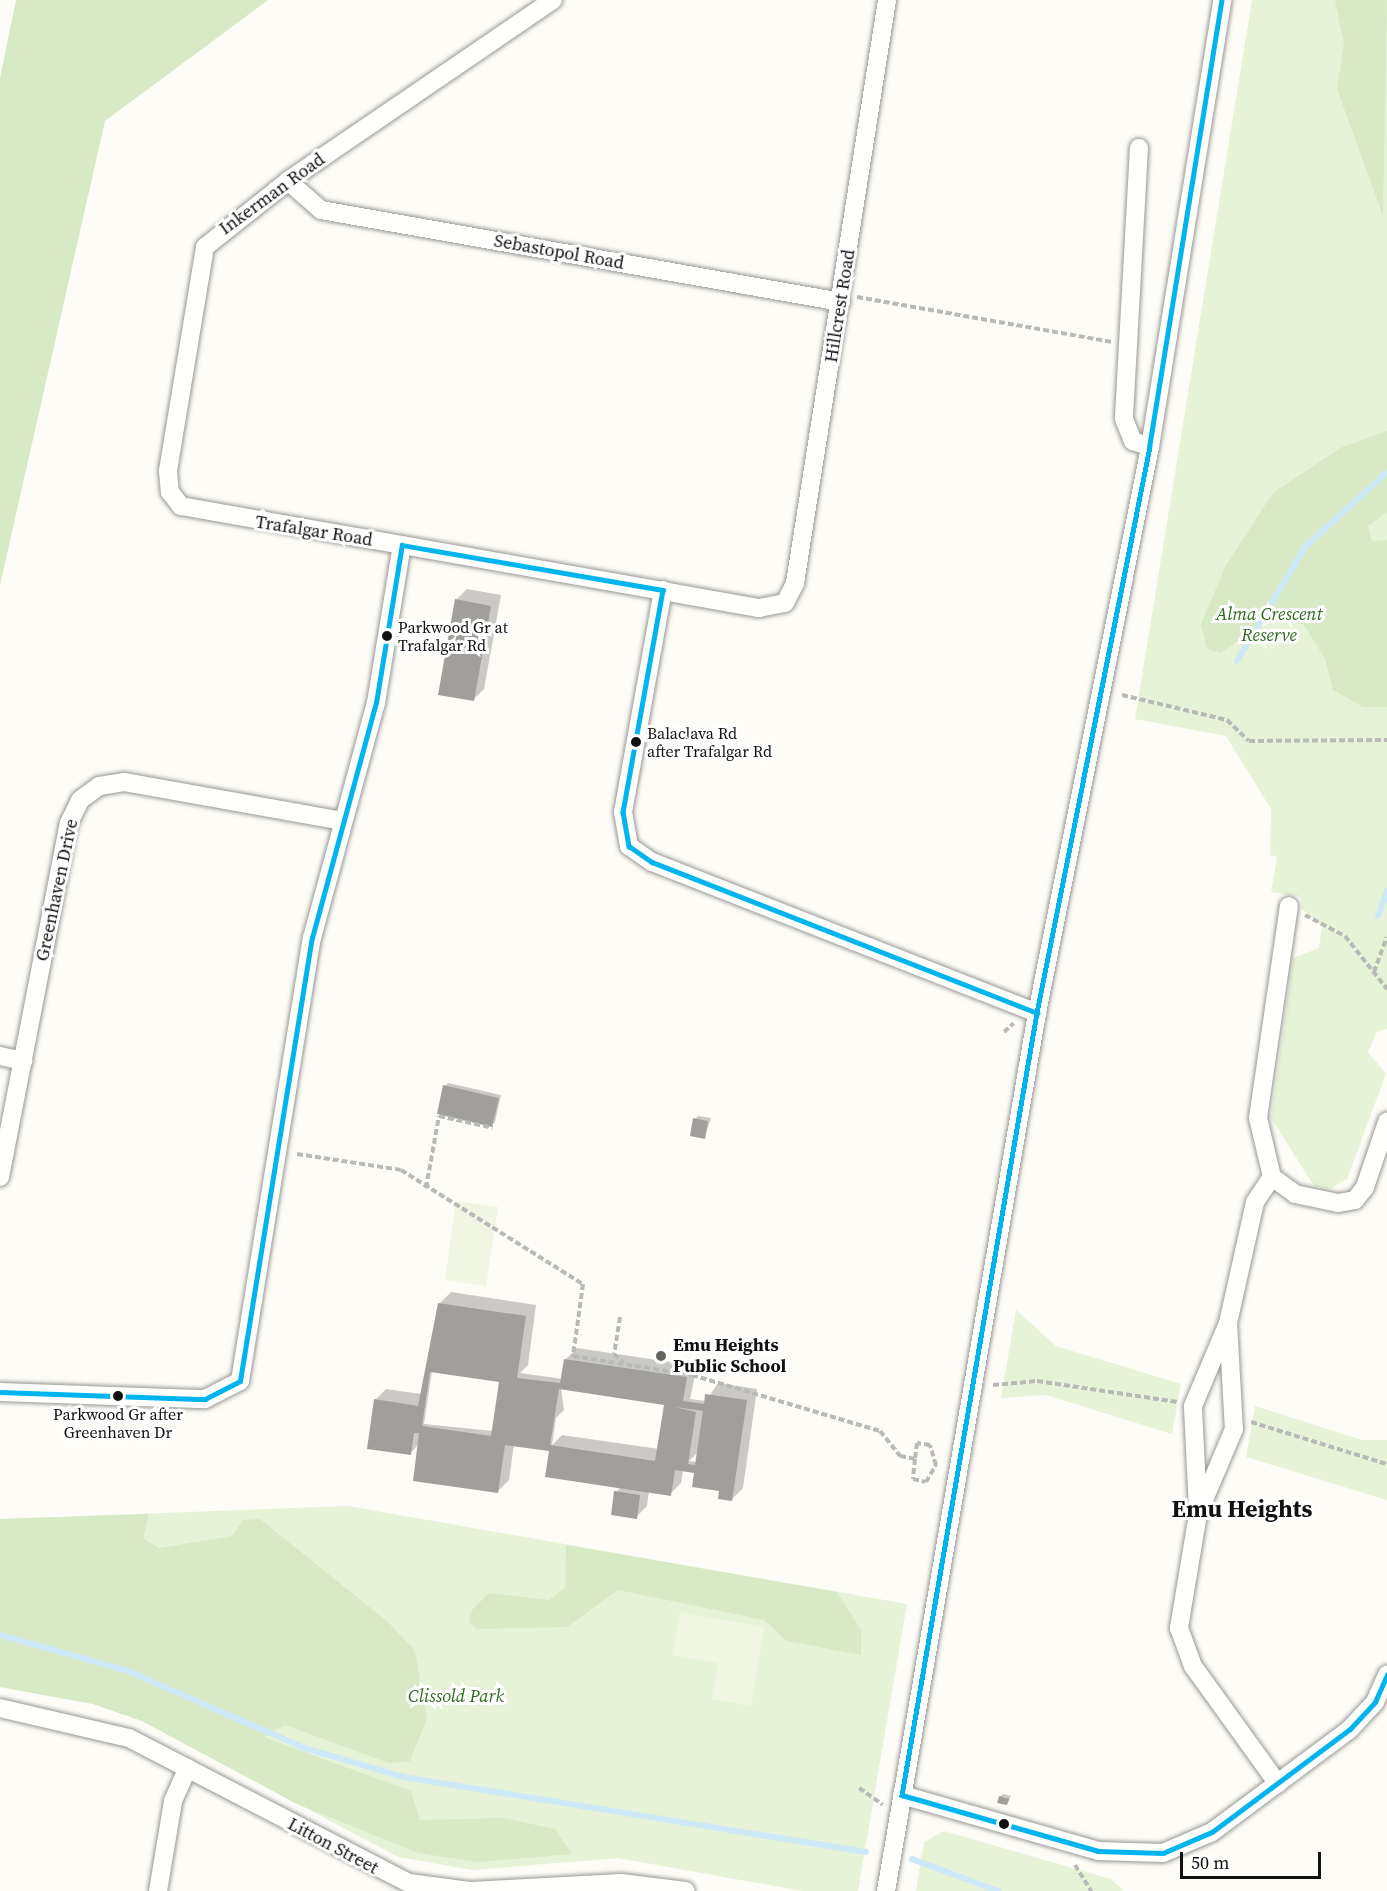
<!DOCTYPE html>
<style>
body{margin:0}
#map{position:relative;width:1387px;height:1891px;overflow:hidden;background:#fdfcf7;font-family:"Source Serif 4",serif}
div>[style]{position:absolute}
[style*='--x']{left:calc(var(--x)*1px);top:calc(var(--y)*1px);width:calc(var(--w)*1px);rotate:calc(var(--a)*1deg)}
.green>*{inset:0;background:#e7f3d7}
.forest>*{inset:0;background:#d8eac5}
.pitch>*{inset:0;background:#f0f6e1}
.shadow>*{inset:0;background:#0003}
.stream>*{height:6px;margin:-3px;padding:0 3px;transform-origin:3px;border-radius:3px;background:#cde8f7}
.building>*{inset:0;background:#a19f9c}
.path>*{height:4px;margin-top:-2px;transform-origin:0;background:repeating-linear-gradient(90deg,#b9b9b8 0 6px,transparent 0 9px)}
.roads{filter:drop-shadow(0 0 2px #979795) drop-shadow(0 0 2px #979795)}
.minor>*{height:18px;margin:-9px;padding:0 9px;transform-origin:9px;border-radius:9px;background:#fffffe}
.bus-1>*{height:4.5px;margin:-2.25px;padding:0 2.25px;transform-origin:2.25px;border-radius:2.25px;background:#00b5ef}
.dots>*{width:16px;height:16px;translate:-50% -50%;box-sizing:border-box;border:3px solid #fff;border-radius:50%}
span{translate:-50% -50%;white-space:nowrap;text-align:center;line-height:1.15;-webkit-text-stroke:6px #fff;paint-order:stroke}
.bus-label{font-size:16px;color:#111}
.left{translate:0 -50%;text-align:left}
.street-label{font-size:18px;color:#111}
.park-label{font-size:18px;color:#2f6b1f;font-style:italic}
.poi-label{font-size:18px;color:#111;font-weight:700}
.district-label{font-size:24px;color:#111;font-weight:700}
.scale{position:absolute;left:1180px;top:1852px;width:141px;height:27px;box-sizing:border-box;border:3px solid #111;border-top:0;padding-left:8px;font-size:18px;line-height:21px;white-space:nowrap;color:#111;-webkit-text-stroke:4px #fff;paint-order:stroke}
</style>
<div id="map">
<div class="green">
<div style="clip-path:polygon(1252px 0,1387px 0,1387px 1029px,1377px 1032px,1368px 1052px,1386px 1074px,1347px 1179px,1330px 1189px,1314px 1186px,1271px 1118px,1293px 958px,1319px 948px,1322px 926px,1301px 908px,1301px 897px,1271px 892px,1277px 857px,1270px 855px,1271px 809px,1226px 736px,1135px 719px)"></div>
<div style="clip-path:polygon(1016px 1310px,1056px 1346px,1181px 1384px,1172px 1434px,1046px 1395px,1001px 1398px)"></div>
<div style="clip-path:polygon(1255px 1406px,1362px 1440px,1387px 1440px,1387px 1500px,1246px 1457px)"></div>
<div style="clip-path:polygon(348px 1506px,907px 1604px,858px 1891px,802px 1891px,618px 1858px,473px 1870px,398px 1857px,142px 1721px,93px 1704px,0 1687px,0 1519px)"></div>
<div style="clip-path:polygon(944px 1831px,1111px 1879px,1124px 1891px,916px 1891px,924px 1842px)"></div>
</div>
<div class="forest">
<div style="clip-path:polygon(16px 0,268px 0,105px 121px,0 585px,0 78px)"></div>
<div style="clip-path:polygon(1335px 0,1387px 0,1383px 216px,1337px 89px,1344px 45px)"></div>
<div style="clip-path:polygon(1387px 431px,1387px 512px,1368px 526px,1372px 541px,1387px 540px,1387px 707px,1363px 707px,1333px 690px,1325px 659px,1304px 625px,1279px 612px,1221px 653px,1207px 649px,1201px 624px,1226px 565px,1273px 493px,1342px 447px)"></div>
<div style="clip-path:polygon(149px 1514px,143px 1538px,159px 1548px,232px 1536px,243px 1520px,260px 1519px,388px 1622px,415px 1651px,427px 1719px,410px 1761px,389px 1763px,285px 1725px,264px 1737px,411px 1791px,420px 1820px,503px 1818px,555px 1829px,572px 1854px,477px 1862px,418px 1853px,297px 1804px,142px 1721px,93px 1704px,0 1687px,0 1519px)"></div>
<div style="clip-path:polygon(566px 1545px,837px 1592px,861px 1630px,861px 1655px,787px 1641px,764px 1620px,618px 1590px,567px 1627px,477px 1629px,469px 1623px,472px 1610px,489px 1593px,549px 1600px,565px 1588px)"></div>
</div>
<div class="pitch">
<div style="clip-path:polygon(456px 1201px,498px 1207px,486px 1286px,445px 1280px)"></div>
<div style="clip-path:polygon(680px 1612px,764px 1627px,751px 1706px,712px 1699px,718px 1663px,672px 1655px)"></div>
</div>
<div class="shadow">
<div style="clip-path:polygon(467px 589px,501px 595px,484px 689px,473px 700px,456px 600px)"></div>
<div style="clip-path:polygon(448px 1083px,501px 1095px,495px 1122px,492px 1125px,445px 1086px)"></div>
<div style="clip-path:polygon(698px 1116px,711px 1118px,705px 1137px,695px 1119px)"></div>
<div style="clip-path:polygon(evenodd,451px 1292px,536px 1305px,528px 1365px,520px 1373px,563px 1379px,566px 1359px,577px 1348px,697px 1366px,690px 1399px,706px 1401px,718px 1383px,757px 1389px,743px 1488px,732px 1499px,696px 1469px,683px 1470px,681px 1483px,670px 1494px,649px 1491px,647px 1506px,636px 1517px,616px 1492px,621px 1487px,551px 1449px,514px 1444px,509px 1480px,498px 1491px,419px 1444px,410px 1453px,375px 1400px,386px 1389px,421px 1394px,440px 1303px,451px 1292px,432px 1371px,500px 1381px,493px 1431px,424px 1424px,432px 1371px,451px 1292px,561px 1388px,665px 1404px,659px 1449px,562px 1435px,552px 1445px,556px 1418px,564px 1410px,561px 1388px,451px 1292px,699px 1451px,697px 1462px,689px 1461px,699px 1451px)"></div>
<div style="clip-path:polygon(1003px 1794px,1011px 1796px,1007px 1804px,1000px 1797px)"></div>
</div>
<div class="stream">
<div style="--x:1237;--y:661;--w:133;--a:-59.2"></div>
<div style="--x:1305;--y:547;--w:111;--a:-42.4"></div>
<div style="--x:1378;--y:916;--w:27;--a:-70"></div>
<div style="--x:0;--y:1635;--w:133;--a:15.7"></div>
<div style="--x:128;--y:1671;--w:192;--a:23.6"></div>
<div style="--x:304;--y:1748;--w:103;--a:16.3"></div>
<div style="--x:403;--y:1777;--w:469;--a:9.2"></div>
<div style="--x:912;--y:1859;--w:92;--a:20.4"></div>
</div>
<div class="building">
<div style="clip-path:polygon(455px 599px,491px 606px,474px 701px,438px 695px)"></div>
<div style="clip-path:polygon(443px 1085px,499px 1098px,492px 1127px,437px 1114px)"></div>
<div style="clip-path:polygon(693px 1118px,708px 1121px,705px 1139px,690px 1136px)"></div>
<div style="clip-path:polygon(evenodd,438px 1303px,526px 1316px,517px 1378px,560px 1383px,564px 1359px,687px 1377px,683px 1401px,704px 1404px,705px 1394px,747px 1400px,732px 1501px,718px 1499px,719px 1491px,692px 1487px,694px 1473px,675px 1470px,671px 1496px,545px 1477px,549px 1451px,505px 1445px,498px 1493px,413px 1481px,419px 1433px,414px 1433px,411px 1455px,367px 1449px,374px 1399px,418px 1406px,438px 1303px,430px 1372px,499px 1382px,491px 1436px,422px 1426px,430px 1372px,438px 1303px,559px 1389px,664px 1405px,655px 1461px,550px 1445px,559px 1389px,438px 1303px,675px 1407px,703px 1411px,695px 1465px,688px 1464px,696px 1412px,675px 1407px)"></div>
<div style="clip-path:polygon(614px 1491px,640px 1495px,637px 1519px,611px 1515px)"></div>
<div style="clip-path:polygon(999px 1796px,1009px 1799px,1007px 1805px,997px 1803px)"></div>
</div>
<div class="path">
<div style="--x:857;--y:297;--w:260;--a:10"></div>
<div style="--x:1122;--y:695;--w:108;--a:13.4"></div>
<div style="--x:1227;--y:720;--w:30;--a:44"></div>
<div style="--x:1249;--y:741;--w:138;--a:-0.4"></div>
<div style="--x:1305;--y:915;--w:45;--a:27.7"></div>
<div style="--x:1345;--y:936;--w:68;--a:51.6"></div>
<div style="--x:1374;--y:972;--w:37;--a:-70"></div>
<div style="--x:1004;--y:1032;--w:13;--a:-42"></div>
<div style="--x:297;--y:1154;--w:105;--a:8.7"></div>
<div style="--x:401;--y:1170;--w:215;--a:32.1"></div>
<div style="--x:583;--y:1284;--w:73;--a:97.9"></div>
<div style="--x:573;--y:1356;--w:121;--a:9.1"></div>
<div style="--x:692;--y:1375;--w:196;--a:16.6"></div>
<div style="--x:880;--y:1431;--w:32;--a:51"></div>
<div style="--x:900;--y:1456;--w:15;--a:11"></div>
<div style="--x:915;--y:1459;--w:20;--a:96"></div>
<div style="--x:913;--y:1479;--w:13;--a:13"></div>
<div style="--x:926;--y:1482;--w:20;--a:-60"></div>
<div style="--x:936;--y:1465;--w:21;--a:-107"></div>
<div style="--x:930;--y:1445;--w:13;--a:-171"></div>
<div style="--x:917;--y:1443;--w:16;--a:97"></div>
<div style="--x:426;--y:1188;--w:73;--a:-79.8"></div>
<div style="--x:439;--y:1116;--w:55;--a:12.5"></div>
<div style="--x:620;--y:1317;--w:37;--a:99"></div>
<div style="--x:614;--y:1354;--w:13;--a:42"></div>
<div style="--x:993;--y:1385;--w:44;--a:-5.2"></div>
<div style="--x:1037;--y:1381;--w:142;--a:8.5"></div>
<div style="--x:1251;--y:1422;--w:142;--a:17.2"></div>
<div style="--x:859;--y:1788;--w:29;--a:35"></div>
<div style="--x:1075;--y:1865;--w:31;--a:58"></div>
</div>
<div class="roads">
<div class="minor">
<div style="--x:553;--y:0;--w:321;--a:145.7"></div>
<div style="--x:288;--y:181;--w:106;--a:141.5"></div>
<div style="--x:205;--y:247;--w:227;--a:99.4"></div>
<div style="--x:168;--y:471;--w:21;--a:85"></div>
<div style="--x:170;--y:492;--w:18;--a:52"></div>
<div style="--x:181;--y:506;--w:587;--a:10.01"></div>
<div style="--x:759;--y:608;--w:26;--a:-11"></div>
<div style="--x:785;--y:603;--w:22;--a:-63"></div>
<div style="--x:795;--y:583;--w:590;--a:-81.03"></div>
<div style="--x:1139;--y:148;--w:271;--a:93.2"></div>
<div style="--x:1124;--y:419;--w:24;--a:68"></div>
<div style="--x:1133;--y:441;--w:18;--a:19"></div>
<div style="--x:288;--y:181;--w:44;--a:41.3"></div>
<div style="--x:321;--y:210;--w:528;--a:10.03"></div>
<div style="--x:663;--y:590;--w:226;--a:100.2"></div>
<div style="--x:623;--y:812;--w:35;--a:80"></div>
<div style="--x:629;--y:846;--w:28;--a:35"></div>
<div style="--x:652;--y:862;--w:414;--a:21.4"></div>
<div style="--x:0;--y:1056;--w:24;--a:12"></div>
<div style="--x:0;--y:1177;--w:361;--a:-79"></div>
<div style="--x:69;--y:823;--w:25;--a:-64"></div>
<div style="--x:80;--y:800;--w:24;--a:-36"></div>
<div style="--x:99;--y:786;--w:25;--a:-9"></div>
<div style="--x:124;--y:782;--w:221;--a:10.1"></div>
<div style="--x:1272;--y:1177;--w:61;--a:-103.3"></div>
<div style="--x:1258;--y:1118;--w:214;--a:-81.7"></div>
<div style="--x:1272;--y:1177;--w:29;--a:36"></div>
<div style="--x:1295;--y:1194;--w:44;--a:11.8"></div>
<div style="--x:1338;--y:1203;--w:17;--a:-10"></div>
<div style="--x:1355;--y:1200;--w:16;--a:-52"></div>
<div style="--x:1365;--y:1187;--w:69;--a:-71.3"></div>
<div style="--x:1228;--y:1323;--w:106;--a:86.8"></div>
<div style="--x:1234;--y:1429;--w:92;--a:113"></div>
<div style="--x:1198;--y:1514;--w:116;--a:99.5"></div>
<div style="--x:1179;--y:1628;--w:40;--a:69.8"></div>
<div style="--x:1193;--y:1666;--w:145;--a:54.2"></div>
<div style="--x:0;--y:1392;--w:205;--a:2"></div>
<div style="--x:205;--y:1399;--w:39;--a:-27"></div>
<div style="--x:240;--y:1381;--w:449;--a:-80.8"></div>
<div style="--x:312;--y:938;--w:244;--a:-74.8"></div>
<div style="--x:376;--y:703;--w:160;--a:-80.7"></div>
<div style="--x:1198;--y:1510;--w:104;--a:-92.8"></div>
<div style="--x:1193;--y:1406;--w:90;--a:-67.1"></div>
<div style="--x:1228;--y:1323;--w:124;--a:-77.4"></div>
<div style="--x:1255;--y:1202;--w:30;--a:-56"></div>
<div style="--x:0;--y:1708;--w:132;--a:13.1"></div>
<div style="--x:129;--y:1738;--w:315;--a:27.4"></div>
<div style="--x:409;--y:1883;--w:63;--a:7.4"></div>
<div style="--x:471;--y:1891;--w:150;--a:-3.1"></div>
<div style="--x:621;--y:1883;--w:65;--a:7"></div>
<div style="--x:902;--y:1795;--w:204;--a:15.9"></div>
<div style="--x:1098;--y:1851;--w:65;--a:1.8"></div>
<div style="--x:1163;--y:1853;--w:53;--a:-23.2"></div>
<div style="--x:1212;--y:1832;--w:172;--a:-36.7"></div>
<div style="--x:1350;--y:1729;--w:37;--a:-47"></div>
<div style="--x:1375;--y:1702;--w:30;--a:-66"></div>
<div style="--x:158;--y:1891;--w:91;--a:-80.5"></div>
<div style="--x:173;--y:1801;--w:36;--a:-66"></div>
<div style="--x:886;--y:1891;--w:891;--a:-80.24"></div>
<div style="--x:1037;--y:1013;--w:577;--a:-78.71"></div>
<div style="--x:1150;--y:447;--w:453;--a:-80.8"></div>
</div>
</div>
<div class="bus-1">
<div style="--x:1222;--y:0;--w:453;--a:99.2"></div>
<div style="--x:1150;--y:447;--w:577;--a:101.29"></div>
<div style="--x:1037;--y:1013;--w:794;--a:99.79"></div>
<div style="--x:902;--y:1795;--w:204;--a:15.9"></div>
<div style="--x:1098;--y:1851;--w:65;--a:1.8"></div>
<div style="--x:1163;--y:1853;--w:53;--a:-23.2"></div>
<div style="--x:1212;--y:1832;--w:172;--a:-36.7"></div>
<div style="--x:1350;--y:1729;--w:37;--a:-47"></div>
<div style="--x:1375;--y:1702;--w:30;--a:-66"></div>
<div style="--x:0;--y:1392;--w:205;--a:2"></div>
<div style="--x:205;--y:1399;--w:39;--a:-27"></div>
<div style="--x:240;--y:1381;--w:449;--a:-80.8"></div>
<div style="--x:312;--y:938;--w:244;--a:-74.8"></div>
<div style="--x:376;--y:703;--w:160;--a:-80.7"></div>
<div style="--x:402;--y:545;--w:265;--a:9.8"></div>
<div style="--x:663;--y:590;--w:226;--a:100.2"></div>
<div style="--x:623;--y:812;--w:35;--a:80"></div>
<div style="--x:629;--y:846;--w:28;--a:35"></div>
<div style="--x:652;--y:862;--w:414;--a:21.4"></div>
</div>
<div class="dots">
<div style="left:387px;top:636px;background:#111"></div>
<div style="left:636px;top:742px;background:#111"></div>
<div style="left:661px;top:1356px;background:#646362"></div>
<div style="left:118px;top:1396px;background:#111"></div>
<div style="left:1004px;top:1824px;background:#111"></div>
</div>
<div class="bus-label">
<span class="left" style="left:398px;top:636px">Parkwood Gr at<br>Trafalgar Rd</span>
<span class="left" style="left:647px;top:742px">Balaclava Rd<br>after Trafalgar Rd</span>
<span style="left:118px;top:1423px">Parkwood Gr after<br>Greenhaven Dr</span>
</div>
<div class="street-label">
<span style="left:272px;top:194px;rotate:-36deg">Inkerman Road</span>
<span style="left:559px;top:252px;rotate:10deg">Sebastopol Road</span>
<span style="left:840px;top:306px;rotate:-81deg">Hillcrest Road</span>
<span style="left:314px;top:531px;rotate:9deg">Trafalgar Road</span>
<span style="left:57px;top:890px;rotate:-78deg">Greenhaven Drive</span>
<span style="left:333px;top:1846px;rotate:28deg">Litton Street</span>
</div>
<div class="park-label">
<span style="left:1269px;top:625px">Alma Crescent<br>Reserve</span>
<span style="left:456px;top:1696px">Clissold Park</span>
</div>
<div class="poi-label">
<span class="left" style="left:673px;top:1356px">Emu Heights<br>Public School</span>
</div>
<div class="district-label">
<span style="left:1242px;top:1509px">Emu Heights</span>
</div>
<div class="scale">50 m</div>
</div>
